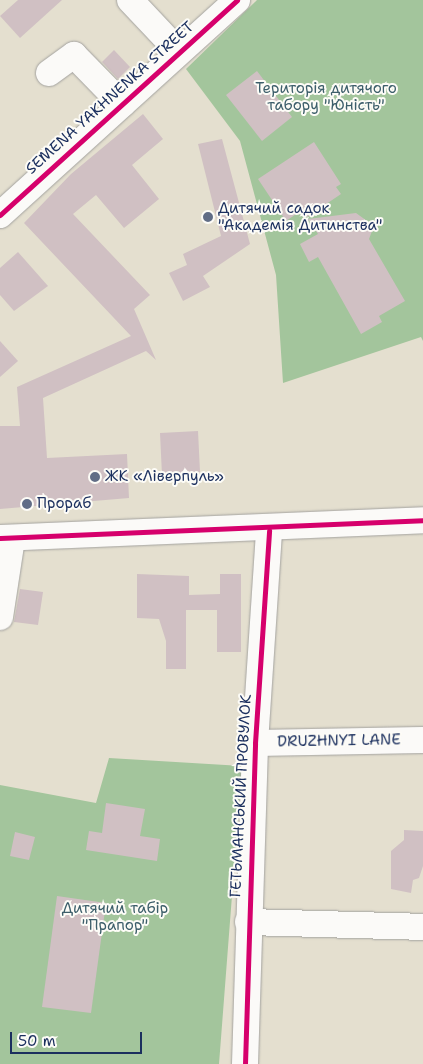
<!DOCTYPE html>
<meta charset="utf-8">
<style>
body{margin:0}
#map{position:relative;width:423px;height:1064px;overflow:hidden;background:#e4dfcf;font-family:"Shantell Sans",sans-serif}
div>[style]{position:absolute}
[style*='--x']{left:calc(var(--x)*1px);top:calc(var(--y)*1px);width:calc(var(--w)*1px);rotate:calc(var(--a)*1deg)}
.forest>*{inset:0;background:#a3c59c}
.building>*{inset:0;background:#d0c0c3}
.roads{filter:drop-shadow(0 0 1px #a3a29f) drop-shadow(0 0 1px #a3a29f)}
.minor>*{height:26px;margin:-13px;padding:0 13px;transform-origin:13px;border-radius:13px;background:#fbfaf8}
.cycleway>*{height:5px;margin:-2.5px;padding:0 2.5px;transform-origin:2.5px;border-radius:2.5px;background:#d6006c}
.dots>*{width:14px;height:14px;translate:-50% -50%;box-sizing:border-box;border:2px solid #fdfcf7;border-radius:50%}
span{translate:-50% -50%;white-space:nowrap;text-align:center;line-height:1.15;-webkit-text-stroke:4px #fdfcf7;paint-order:stroke}
.park-label{font-size:15px;color:#3c5e6a}
.street-label{font-size:15px;color:#1b2f5e}
.poi-label{font-size:15px;color:#1b2f5e}
.left{translate:0 -50%;text-align:left}
.scale{position:absolute;left:10px;top:1032px;width:132px;height:22px;box-sizing:border-box;border:2px solid #1b2f5e;border-top:0;padding-left:6px;font-size:15px;line-height:18px;white-space:nowrap;color:#1b2f5e;-webkit-text-stroke:4px #fdfcf7;paint-order:stroke}
</style>
<div id="map">
<div class="forest">
<div style="clip-path:polygon(257px 0,423px 0,423px 341px,421px 337px,283px 383px,276px 275px,240px 141px,186px 69px)"></div>
<div style="clip-path:polygon(109px 758px,242px 766px,219px 1064px,0 1064px,0 785px,96px 803px)"></div>
</div>
<div class="building">
<div style="clip-path:polygon(18px 0,62px 0,20px 38px,0 16px)"></div>
<div style="clip-path:polygon(114px 50px,130px 67px,118px 79px,102px 62px)"></div>
<div style="clip-path:polygon(257px 71px,292px 117px,262px 141px,226px 95px)"></div>
<div style="clip-path:polygon(143px 114px,163px 139px,132px 165px,159px 199px,124px 228px,96px 195px,73px 214px,150px 295px,134px 309px,156px 360px,146px 351px,43px 398px,47px 458px,127px 454px,129px 498px,0 509px,0 426px,20px 426px,17px 387px,131px 336px,24px 223px,71px 174px)"></div>
<div style="clip-path:polygon(222px 139px,250px 244px,203px 276px,210px 287px,183px 301px,169px 273px,187px 265px,183px 254px,221px 236px,198px 144px)"></div>
<div style="clip-path:polygon(314px 142px,341px 184px,336px 187px,341px 194px,307px 217px,302px 210px,286px 221px,258px 179px)"></div>
<div style="clip-path:polygon(356px 213px,374px 226px,369px 239px,405px 301px,379px 316px,382px 322px,361px 334px,318px 257px,309px 262px,300px 244px,318px 234px,308px 219px)"></div>
<div style="clip-path:polygon(18px 252px,48px 286px,14px 311px,0 295px,0 268px)"></div>
<div style="clip-path:polygon(0 341px,18px 361px,0 377px)"></div>
<div style="clip-path:polygon(198px 431px,200px 472px,162px 475px,160px 433px)"></div>
<div style="clip-path:polygon(137px 574px,189px 576px,189px 595px,220px 594px,220px 574px,241px 574px,241px 652px,217px 652px,217px 610px,186px 610px,186px 669px,166px 669px,166px 641px,159px 619px,137px 618px)"></div>
<div style="clip-path:polygon(20px 589px,43px 592px,38px 625px,14px 622px)"></div>
<div style="clip-path:polygon(106px 803px,145px 809px,140px 836px,160px 839px,157px 861px,86px 850px,89px 831px,102px 833px)"></div>
<div style="clip-path:polygon(404px 830px,423px 831px,423px 866px,419px 878px,413px 880px,411px 893px,391px 889px,391px 851px,404px 840px)"></div>
<div style="clip-path:polygon(15px 832px,35px 837px,29px 860px,10px 856px)"></div>
<div style="clip-path:polygon(57px 896px,106px 903px,91px 1013px,42px 1007px)"></div>
</div>
<div class="roads">
<div class="minor">
<div style="--x:130;--y:0;--w:71;--a:46.7"></div>
<div style="--x:49;--y:73;--w:31;--a:-36"></div>
<div style="--x:74;--y:55;--w:69;--a:45.6"></div>
<div style="--x:0;--y:215;--w:320;--a:-42.2"></div>
<div style="--x:0;--y:538;--w:423;--a:-2.4"></div>
<div style="--x:0;--y:617;--w:79;--a:-81.3"></div>
<div style="--x:255;--y:743;--w:168;--a:-1"></div>
<div style="--x:248;--y:922;--w:175;--a:1.6"></div>
<div style="--x:245;--y:1064;--w:321;--a:-88.2"></div>
<div style="--x:255;--y:743;--w:213;--a:-86.2"></div>
</div>
</div>
<div class="cycleway">
<div style="--x:0;--y:215;--w:320;--a:-42.2"></div>
<div style="--x:0;--y:538;--w:423;--a:-2.4"></div>
<div style="--x:245;--y:1064;--w:321;--a:-88.2"></div>
<div style="--x:255;--y:743;--w:213;--a:-86.2"></div>
</div>
<div class="dots">
<div style="left:208px;top:217px;background:#616d86"></div>
<div style="left:95px;top:477px;background:#616d86"></div>
<div style="left:27px;top:504px;background:#616d86"></div>
</div>
<div class="park-label">
<span style="left:326px;top:97px">Територія дитячого<br>табору "Юність"</span>
<span style="left:115px;top:917px">Дитячий табір<br>"Прапор"</span>
</div>
<div class="street-label">
<span style="left:110px;top:98px;rotate:-42deg">SEMENA YAKHNENKA STREET</span>
<span style="left:339px;top:741px;rotate:-1deg">DRUZHNYI LANE</span>
<span style="left:241px;top:796px;rotate:-87deg">ГЕТЬМАНСЬКИЙ ПРОВУЛОК</span>
</div>
<div class="poi-label">
<span class="left" style="left:218px;top:217px">Дитячий садок<br>"Академія Дитинства"</span>
<span class="left" style="left:105px;top:477px">ЖК «Ліверпуль»</span>
<span class="left" style="left:37px;top:504px">Прораб</span>
</div>
<div class="scale">50 m</div>
</div>
